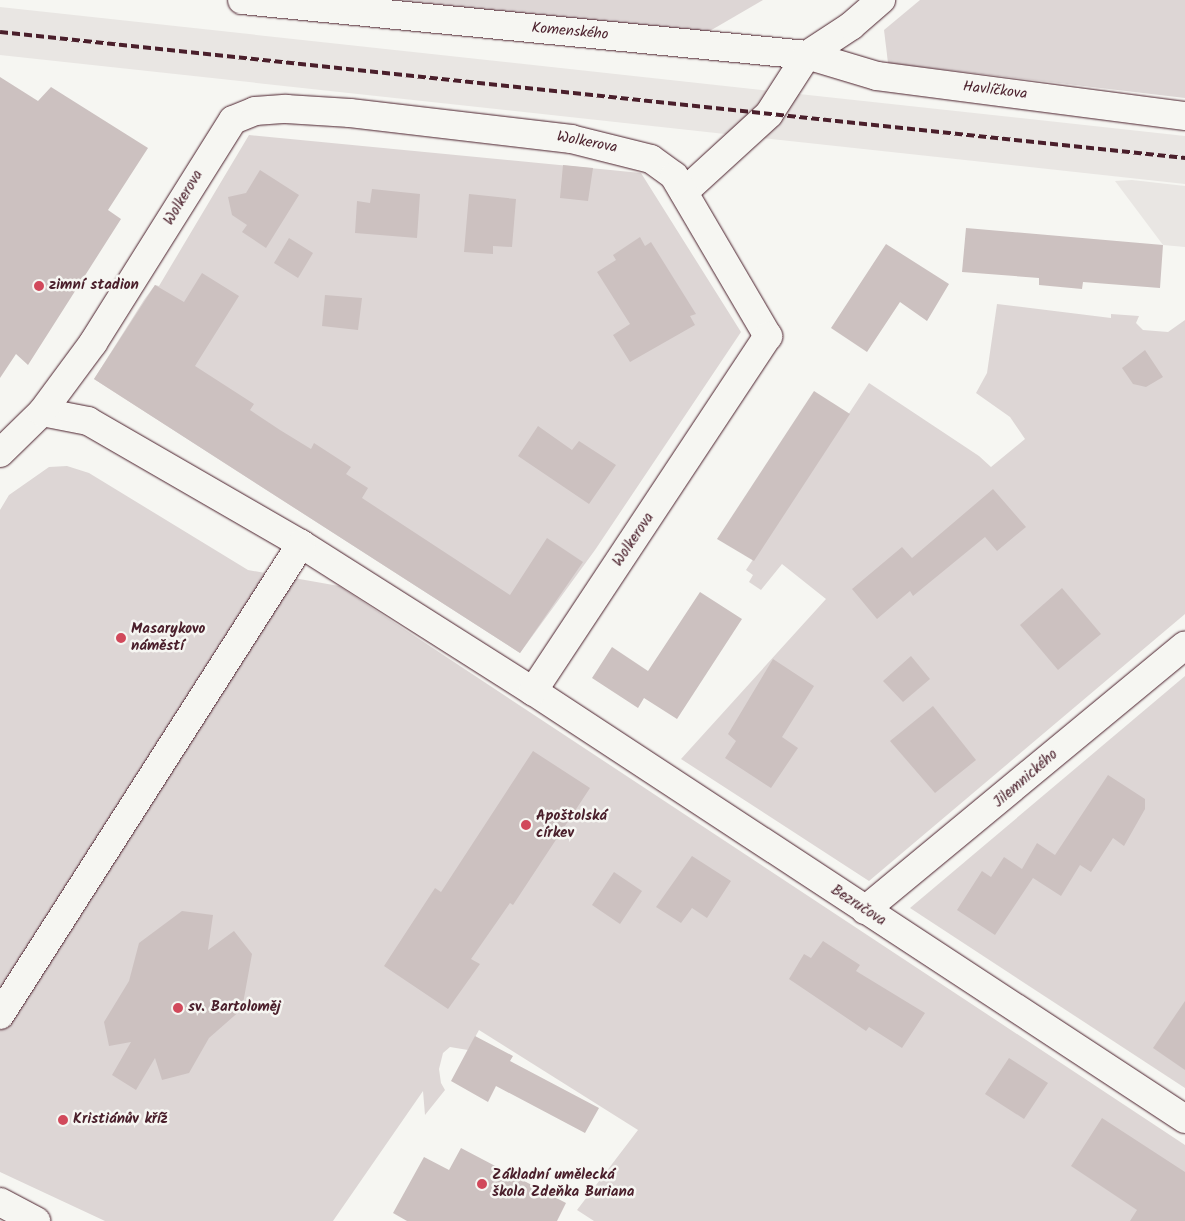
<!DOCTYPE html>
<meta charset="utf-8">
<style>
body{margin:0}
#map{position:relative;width:1185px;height:1221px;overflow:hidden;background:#f6f6f2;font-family:Kalam,sans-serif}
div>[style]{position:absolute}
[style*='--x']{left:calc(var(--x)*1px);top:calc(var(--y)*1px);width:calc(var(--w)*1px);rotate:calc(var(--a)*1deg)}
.built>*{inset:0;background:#e9e6e3}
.green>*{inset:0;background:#ddd6d5}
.building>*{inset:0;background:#ccc1c0}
.roads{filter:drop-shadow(0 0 1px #4a1f2b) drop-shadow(0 0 1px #4a1f2b)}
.minor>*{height:28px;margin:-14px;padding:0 14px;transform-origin:14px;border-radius:14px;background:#f6f6f2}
.rail>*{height:4px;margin-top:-2px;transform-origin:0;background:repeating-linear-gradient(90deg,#4a1f2b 0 8px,transparent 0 12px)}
.dots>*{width:14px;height:14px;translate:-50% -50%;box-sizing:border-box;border:2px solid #f6f6f2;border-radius:50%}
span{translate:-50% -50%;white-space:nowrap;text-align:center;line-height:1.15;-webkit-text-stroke:5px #f6f6f2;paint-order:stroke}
.street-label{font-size:15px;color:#4a1f2b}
.poi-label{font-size:15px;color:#4a1f2b;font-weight:700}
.left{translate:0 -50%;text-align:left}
</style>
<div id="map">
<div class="built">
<div style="clip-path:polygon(0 7px,1185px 136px,1185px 184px,0 55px)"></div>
<div style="clip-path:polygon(1132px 180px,1185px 186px,1185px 247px,1163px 245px,1115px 181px)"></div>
</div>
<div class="green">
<div style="clip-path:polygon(393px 0,763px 0,708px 32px)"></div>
<div style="clip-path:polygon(920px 0,1185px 0,1185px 98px,888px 63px,884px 30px)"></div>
<div style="clip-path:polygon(249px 135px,641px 173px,741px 332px,595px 550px,520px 653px,94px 379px,144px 300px,155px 285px,159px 286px)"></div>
<div style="clip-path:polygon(997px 304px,1111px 318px,1111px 314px,1139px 316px,1136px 323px,1143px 330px,1168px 332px,1185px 320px,1185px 614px,869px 881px,681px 759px,826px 599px,782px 564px,761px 590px,749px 582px,753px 575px,746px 570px,869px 383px,979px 456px,991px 467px,1025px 439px,1010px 417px,976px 393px,987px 373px)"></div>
<div style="clip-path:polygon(67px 466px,89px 473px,248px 570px,339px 586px,1185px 1145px,1185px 1221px,594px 1221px,577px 1210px,638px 1130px,479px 1030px,468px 1050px,450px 1047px,443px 1053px,439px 1069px,441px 1083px,445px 1090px,425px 1115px,423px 1091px,333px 1221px,105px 1221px,0 1172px,0 510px,9px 495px,49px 467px)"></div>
<div style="clip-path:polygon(1185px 676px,1185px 1088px,910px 908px)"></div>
</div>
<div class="building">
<div style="clip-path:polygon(0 77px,38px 101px,51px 87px,148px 148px,108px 210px,121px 219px,28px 365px,16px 354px,0 378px)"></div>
<div style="clip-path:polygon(563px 165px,593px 168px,588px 201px,560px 198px)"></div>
<div style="clip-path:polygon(260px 170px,299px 195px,266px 248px,242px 232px,247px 225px,232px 215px,228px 197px,246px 193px)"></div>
<div style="clip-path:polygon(372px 189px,420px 194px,417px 238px,355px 233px,357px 201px,370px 203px)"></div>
<div style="clip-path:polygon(469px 194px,516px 199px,512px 247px,493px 246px,493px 254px,464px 252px)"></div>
<div style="clip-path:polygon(966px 228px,1163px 245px,1160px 288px,1083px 282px,1082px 289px,1039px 285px,1039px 278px,962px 272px)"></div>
<div style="clip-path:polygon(640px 237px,645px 246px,651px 242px,696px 314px,690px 316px,695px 325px,630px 362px,613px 335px,630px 324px,597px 272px,616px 260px,613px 255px)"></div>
<div style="clip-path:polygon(289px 238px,313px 253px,298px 278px,274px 263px)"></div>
<div style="clip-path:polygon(886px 244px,949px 284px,927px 321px,900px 302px,867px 352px,831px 328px)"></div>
<div style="clip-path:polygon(202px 273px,239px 296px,195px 366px,254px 404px,250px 410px,280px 430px,311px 449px,314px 443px,351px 467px,346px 474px,368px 488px,362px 498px,510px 595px,547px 538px,583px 562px,520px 653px,94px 379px,155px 285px,184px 302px)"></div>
<div style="clip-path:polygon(325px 295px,362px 298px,358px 330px,322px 326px)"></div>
<div style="clip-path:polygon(1145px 350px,1163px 377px,1146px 387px,1133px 384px,1122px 368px)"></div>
<div style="clip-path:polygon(814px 391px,850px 414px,754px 561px,717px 539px)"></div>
<div style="clip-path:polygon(538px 426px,572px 450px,579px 441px,616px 465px,589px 504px,518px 456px)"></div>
<div style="clip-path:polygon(993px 489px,1026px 527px,997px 551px,985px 537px,913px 596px,910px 591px,877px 619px,852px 589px,902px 547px,912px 558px)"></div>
<div style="clip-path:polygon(1062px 588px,1101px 634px,1058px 670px,1020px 625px)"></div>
<div style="clip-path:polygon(700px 592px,742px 619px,677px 719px,644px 698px,638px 708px,592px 678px,612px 647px,648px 671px)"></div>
<div style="clip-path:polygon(911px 656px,930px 679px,903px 702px,883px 681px)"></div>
<div style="clip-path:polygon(773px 659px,814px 686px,782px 737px,798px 748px,771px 788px,725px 758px,736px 741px,728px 734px)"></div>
<div style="clip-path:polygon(933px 706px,976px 760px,935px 793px,890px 741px)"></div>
<div style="clip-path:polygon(533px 751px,590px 788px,513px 905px,510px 903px,471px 959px,480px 964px,448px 1009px,384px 966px,435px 888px,441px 892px)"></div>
<div style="clip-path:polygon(1108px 775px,1145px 799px,1145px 809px,1124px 846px,1113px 838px,1091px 872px,1080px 865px,1061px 896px,1033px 878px,995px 935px,957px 910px,982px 871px,991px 877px,1004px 857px,1022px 869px,1037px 843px,1055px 855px)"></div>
<div style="clip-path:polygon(692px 856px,731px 881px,707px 918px,692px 908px,681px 923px,656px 907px)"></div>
<div style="clip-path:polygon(614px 872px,642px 891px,620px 924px,592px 905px)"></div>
<div style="clip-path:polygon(182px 911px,213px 915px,208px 950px,234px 931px,252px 954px,242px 1009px,209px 1038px,189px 1073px,162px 1080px,155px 1058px,136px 1090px,112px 1075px,131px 1042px,109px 1046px,104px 1022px,129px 981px,139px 943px)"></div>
<div style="clip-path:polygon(823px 941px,860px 965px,856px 971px,925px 1013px,902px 1048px,869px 1027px,866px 1031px,789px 979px,804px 954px,811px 958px)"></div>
<div style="clip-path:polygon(1185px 1001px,1185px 1070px,1153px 1048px)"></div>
<div style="clip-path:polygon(475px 1036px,513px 1056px,510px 1061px,599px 1108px,585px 1133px,496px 1086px,488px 1102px,451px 1081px)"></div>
<div style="clip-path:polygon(1009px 1058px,1048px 1083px,1024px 1119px,985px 1094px)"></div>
<div style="clip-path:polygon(1102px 1118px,1185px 1172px,1185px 1221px,1130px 1221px,1137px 1210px,1071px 1166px)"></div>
<div style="clip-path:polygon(461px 1148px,566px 1203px,557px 1221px,407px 1221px,393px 1213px,424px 1157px,449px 1170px)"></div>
</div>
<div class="roads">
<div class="minor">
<div style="--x:242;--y:0;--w:568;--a:5.56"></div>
<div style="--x:807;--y:55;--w:73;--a:16.7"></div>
<div style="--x:877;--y:76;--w:311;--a:7.4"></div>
<div style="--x:684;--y:192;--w:115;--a:-42.5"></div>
<div style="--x:769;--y:114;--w:70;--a:-57.2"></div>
<div style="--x:807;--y:55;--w:53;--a:-33.4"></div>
<div style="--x:851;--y:26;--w:40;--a:-41"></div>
<div style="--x:42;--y:412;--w:47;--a:11.1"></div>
<div style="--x:88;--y:421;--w:246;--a:30"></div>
<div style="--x:301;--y:544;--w:275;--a:32.4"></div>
<div style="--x:533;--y:691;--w:780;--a:33.28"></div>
<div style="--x:0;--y:453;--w:59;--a:-44.3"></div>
<div style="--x:42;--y:412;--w:86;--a:-53.5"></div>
<div style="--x:93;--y:343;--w:263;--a:-57.9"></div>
<div style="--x:233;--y:120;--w:24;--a:-22"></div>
<div style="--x:255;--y:111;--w:31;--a:-4"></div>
<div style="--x:286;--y:109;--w:64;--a:3.6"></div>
<div style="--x:350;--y:113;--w:223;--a:6.7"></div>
<div style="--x:571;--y:139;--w:82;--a:14"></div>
<div style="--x:651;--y:159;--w:29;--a:36"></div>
<div style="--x:674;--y:176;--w:186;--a:59.6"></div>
<div style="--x:768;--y:336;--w:426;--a:123.5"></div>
<div style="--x:865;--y:910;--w:415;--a:-39.6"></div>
<div style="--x:0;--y:1015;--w:559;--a:-57.42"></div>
<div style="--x:0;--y:1202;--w:41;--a:27.8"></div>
</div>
</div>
<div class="rail">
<div style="--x:0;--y:32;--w:1192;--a:6.07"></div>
</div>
<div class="dots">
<div style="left:39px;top:286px;background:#d1495b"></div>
<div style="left:121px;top:638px;background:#d1495b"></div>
<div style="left:526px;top:825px;background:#d1495b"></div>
<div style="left:178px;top:1008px;background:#d1495b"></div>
<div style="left:63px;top:1120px;background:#d1495b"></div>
<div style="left:482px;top:1184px;background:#d1495b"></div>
</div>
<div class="street-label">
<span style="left:570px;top:32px;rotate:5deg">Komenského</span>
<span style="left:995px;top:91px;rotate:7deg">Havlíčkova</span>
<span style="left:587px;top:143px;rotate:11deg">Wolkerova</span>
<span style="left:184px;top:198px;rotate:-59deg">Wolkerova</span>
<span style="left:634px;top:540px;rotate:-56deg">Wolkerova</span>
<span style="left:1026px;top:779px;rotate:-41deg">Jilemnického</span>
<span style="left:858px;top:906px;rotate:33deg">Bezručova</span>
</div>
<div class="poi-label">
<span class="left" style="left:49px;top:286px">zimní stadion</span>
<span class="left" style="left:131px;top:638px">Masarykovo<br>náměstí</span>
<span class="left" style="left:536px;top:825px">Apoštolská<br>církev</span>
<span class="left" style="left:188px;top:1008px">sv. Bartoloměj</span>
<span class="left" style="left:73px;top:1120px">Kristiánův kříž</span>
<span class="left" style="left:492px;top:1184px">Základní umělecká<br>škola Zdeňka Buriana</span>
</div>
</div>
